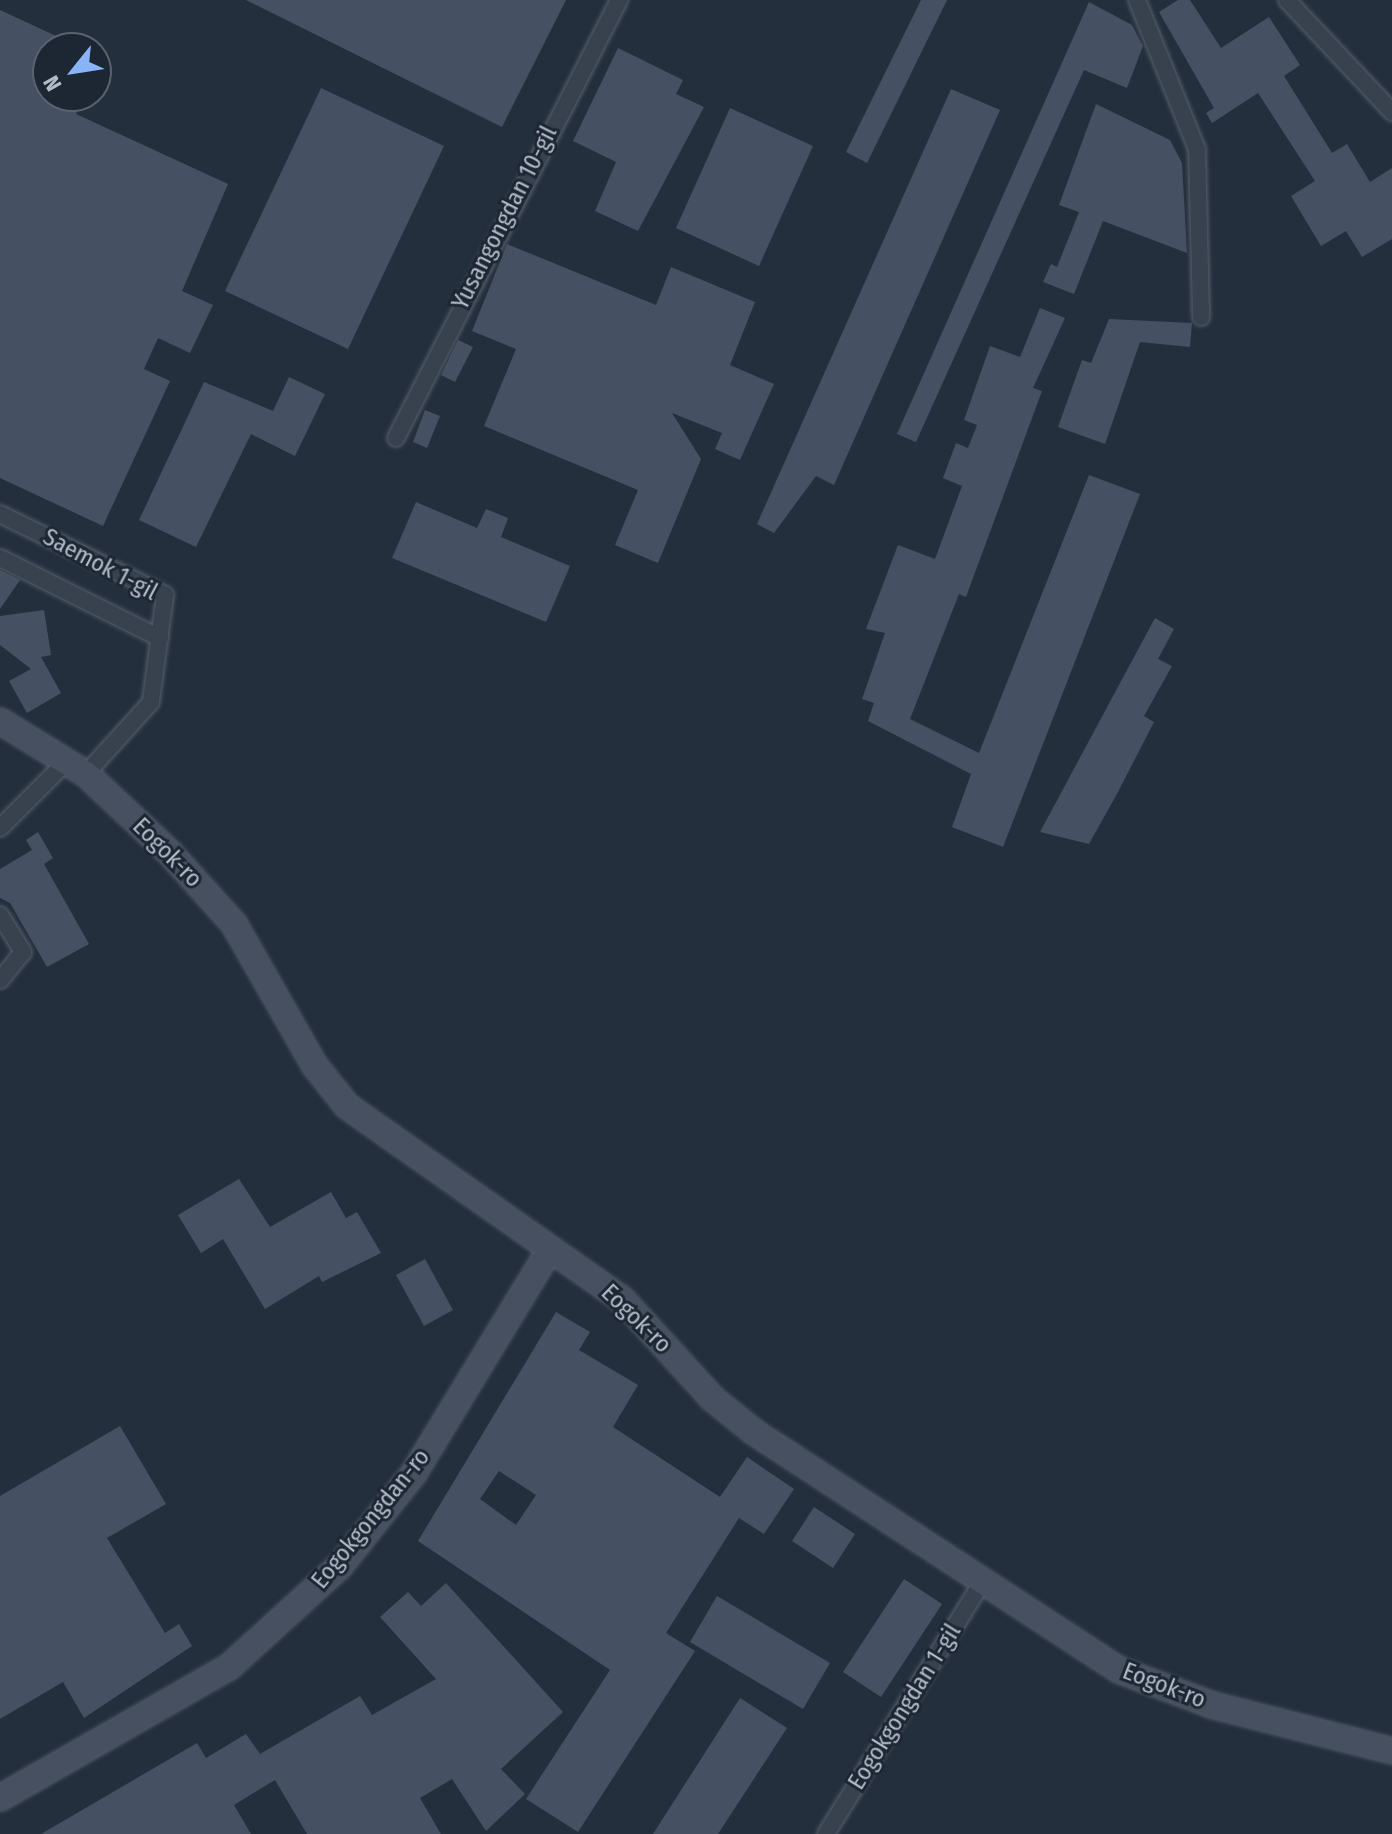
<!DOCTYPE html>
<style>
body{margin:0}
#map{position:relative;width:1392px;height:1834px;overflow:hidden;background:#242f3e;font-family:"Fira Sans Condensed",sans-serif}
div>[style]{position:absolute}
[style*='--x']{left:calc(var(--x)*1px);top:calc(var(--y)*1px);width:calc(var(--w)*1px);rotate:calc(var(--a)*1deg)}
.building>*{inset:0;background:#455162}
.roads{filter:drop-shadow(0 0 2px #565f6c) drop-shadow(0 0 2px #565f6c)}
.street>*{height:16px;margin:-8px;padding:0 8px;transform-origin:8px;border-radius:8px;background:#38414e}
.secondary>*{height:24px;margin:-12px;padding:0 12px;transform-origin:12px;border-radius:12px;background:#465061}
span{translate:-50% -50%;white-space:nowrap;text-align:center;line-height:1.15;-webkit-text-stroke:6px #1d2633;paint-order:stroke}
.street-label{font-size:24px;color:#b4bcc9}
.north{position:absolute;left:32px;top:32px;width:80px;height:80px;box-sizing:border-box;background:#1d2633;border:2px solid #59626f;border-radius:50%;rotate:240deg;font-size:22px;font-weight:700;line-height:32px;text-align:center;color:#b4bcc9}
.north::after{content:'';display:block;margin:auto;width:28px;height:36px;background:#8ab4f8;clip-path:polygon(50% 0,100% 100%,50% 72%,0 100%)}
</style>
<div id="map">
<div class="building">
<div style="clip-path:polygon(246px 0,566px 0,502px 127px)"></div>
<div style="clip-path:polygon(921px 0,947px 0,867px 163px,846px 152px)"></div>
<div style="clip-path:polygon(1178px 0,1190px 0,1221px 48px,1269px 17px,1300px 65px,1284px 76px,1332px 153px,1347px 144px,1370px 182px,1392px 168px,1392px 239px,1362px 257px,1346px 231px,1321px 246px,1291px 196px,1315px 181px,1258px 93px,1212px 123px,1206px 113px,1214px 108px,1159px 12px)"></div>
<div style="clip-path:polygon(1089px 2px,1132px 25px,1143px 46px,1127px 88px,1084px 70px,916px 442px,897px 434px)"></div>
<div style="clip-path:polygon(0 10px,82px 48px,48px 48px,48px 96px,84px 96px,76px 114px,228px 184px,182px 291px,213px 305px,190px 353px,158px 338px,144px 369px,170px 381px,103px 526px,0 478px)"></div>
<div style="clip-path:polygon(618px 48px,683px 80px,676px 94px,704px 107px,638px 231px,595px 211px,616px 162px,573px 141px)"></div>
<div style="clip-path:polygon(321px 88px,444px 146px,348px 349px,225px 291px)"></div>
<div style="clip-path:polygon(951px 89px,1000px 110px,834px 485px,816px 476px,774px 533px,757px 524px)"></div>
<div style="clip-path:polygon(1096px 104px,1170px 140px,1182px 163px,1187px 253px,1103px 221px,1074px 294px,1043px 282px,1051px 264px,1057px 267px,1079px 212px,1059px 205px)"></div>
<div style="clip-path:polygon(730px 108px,813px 146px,759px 266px,676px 228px)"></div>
<div style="clip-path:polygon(507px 244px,656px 305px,671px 267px,755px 302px,730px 365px,774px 384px,740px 460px,715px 449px,722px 433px,672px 413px,701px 459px,658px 563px,615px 545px,638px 490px,484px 426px,516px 349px,472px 331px)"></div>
<div style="clip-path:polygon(1040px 308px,1065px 318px,1033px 388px,1042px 391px,966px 597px,959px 594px,910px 719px,979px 753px,1089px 475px,1140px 494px,1003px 847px,952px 827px,971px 774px,868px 721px,874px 703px,862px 699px,885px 633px,866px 629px,898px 545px,935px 559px,962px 486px,943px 478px,956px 443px,968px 448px,977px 425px,964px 420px,990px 346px,1020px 357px)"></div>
<div style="clip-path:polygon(1109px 319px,1192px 323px,1190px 347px,1140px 342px,1105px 444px,1058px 427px,1082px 360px,1091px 363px)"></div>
<div style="clip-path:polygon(458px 340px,473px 347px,455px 382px,441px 375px)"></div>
<div style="clip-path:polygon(289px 377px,325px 394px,295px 456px,251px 434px,196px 547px,139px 520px,204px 382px,273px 411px)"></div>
<div style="clip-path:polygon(425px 410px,440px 416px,427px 448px,413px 442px)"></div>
<div style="clip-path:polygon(416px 502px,477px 528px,486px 509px,508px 518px,501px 537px,570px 566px,546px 622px,392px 558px)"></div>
<div style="clip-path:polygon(0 570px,20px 580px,0 609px)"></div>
<div style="clip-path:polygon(44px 610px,51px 655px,41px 657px,61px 693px,27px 713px,9px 681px,31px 669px,0 645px,0 616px)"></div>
<div style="clip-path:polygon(1155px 618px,1174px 629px,1158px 659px,1172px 666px,1144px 716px,1154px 722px,1118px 792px,1089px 844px,1040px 832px)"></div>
<div style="clip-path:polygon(38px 832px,53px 858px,44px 864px,89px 944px,47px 967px,10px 903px,0 898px,0 869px,32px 850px,26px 840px)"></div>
<div style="clip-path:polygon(239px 1179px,270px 1227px,331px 1192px,346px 1218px,357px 1212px,381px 1253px,322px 1282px,319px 1276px,265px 1309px,223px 1239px,201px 1253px,178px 1215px)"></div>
<div style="clip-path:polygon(425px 1259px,453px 1310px,424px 1326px,396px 1275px)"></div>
<div style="clip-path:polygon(evenodd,556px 1312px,590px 1332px,579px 1350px,638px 1385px,613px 1427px,720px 1497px,747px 1457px,794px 1489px,764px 1534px,739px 1518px,666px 1633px,695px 1651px,578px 1832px,526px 1799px,610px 1670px,418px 1541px,556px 1312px,499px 1471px,536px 1495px,516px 1525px,480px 1499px,499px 1471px)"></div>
<div style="clip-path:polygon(120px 1426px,166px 1504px,107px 1538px,165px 1633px,179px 1624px,192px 1646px,84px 1718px,63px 1682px,0 1719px,0 1496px)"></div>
<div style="clip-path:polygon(814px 1507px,855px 1534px,833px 1568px,792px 1541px)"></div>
<div style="clip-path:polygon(904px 1579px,942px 1604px,881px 1697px,843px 1672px)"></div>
<div style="clip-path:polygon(446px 1583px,563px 1712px,501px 1769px,525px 1794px,486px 1831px,452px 1779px,420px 1798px,441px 1834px,307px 1834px,275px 1780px,234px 1805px,251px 1834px,41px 1834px,197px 1743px,206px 1758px,246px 1734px,260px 1754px,360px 1696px,372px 1715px,436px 1679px,380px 1617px,408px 1592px,421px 1606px)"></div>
<div style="clip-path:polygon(717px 1596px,830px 1663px,803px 1709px,690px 1642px)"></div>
<div style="clip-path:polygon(740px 1698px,787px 1728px,718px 1834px,653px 1834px)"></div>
</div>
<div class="roads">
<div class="street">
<div style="--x:1137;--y:0;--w:161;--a:68.1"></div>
<div style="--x:1197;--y:149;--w:168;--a:88.6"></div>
<div style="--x:1287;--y:0;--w:154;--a:46.8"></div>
<div style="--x:396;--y:438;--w:492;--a:-63"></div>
<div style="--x:0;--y:514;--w:184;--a:26.1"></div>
<div style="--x:165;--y:595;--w:108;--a:97.5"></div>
<div style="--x:151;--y:702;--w:97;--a:132.1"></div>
<div style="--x:0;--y:558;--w:179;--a:26.6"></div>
<div style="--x:0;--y:828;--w:93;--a:-45"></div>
<div style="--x:0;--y:915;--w:44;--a:58.1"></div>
<div style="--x:23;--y:952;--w:36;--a:129"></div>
<div style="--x:826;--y:1834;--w:300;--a:-58.2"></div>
</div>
<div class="secondary">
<div style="--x:0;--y:721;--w:101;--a:31.6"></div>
<div style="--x:86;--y:774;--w:115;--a:43.2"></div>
<div style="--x:170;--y:853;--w:96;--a:48"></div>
<div style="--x:234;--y:924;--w:163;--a:60.3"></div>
<div style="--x:315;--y:1066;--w:51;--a:51.3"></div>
<div style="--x:347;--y:1106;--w:336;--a:35.1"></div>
<div style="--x:622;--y:1299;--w:135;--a:47.7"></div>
<div style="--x:713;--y:1399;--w:53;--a:38.8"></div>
<div style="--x:754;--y:1432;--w:436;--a:33.1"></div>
<div style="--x:1119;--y:1670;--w:99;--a:20.6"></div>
<div style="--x:1212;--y:1705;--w:186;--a:14.3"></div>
<div style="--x:0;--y:1798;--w:264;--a:-29.8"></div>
<div style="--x:229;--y:1667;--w:150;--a:-42.3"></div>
<div style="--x:340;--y:1566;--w:119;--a:-51.5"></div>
<div style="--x:414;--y:1473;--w:262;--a:-58.7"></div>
</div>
</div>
<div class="street-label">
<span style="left:505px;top:218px;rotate:-63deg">Yusangongdan 10-gil</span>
<span style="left:100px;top:565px;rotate:28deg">Saemok 1-gil</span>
<span style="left:167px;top:853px;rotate:45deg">Eogok-ro</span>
<span style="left:636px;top:1319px;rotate:44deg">Eogok-ro</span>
<span style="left:371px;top:1519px;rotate:-51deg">Eogokgongdan-ro</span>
<span style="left:1164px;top:1686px;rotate:21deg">Eogok-ro</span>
<span style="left:905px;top:1707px;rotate:-58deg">Eogokgongdan 1-gil</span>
</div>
<div class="north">N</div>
</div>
